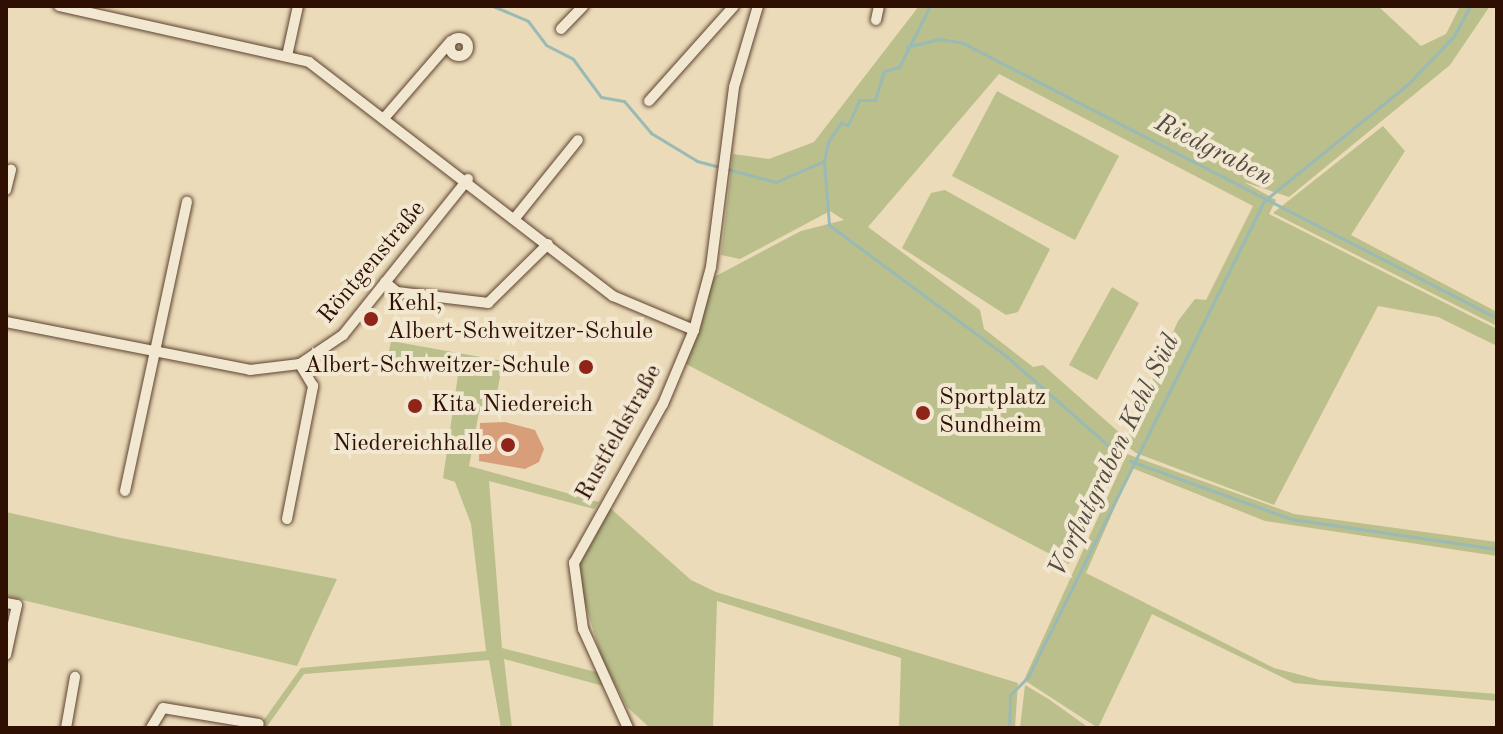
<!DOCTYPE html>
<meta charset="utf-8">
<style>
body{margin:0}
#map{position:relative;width:1503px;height:734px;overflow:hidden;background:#ebdbb9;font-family:"Old Standard TT",serif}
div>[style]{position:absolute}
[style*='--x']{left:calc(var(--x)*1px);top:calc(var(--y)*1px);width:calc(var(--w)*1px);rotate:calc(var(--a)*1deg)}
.green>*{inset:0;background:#bbbf8c}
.stream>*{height:3px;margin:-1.5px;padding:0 1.5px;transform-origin:1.5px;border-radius:1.5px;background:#99bab5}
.building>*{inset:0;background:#d79e79}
.roads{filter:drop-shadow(0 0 2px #5e4230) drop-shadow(0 0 2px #5e4230)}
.minor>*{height:10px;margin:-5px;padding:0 5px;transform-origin:5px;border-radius:5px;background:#f2e8d2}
.minor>.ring{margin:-5px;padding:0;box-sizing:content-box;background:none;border:10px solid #f2e8d2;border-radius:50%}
.dots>*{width:22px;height:22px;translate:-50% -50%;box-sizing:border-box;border:4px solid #f2e8d2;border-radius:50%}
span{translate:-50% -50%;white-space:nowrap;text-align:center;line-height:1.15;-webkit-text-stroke:8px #f2e8d2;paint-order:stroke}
.street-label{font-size:24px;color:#2f0f02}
.poi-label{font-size:24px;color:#2f0f02}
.left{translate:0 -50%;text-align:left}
.right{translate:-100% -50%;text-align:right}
.water-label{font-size:26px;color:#544b41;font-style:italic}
.frame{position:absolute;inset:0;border:8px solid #2f0f02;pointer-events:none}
</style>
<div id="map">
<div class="green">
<div style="clip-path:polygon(919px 6px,1378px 6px,1421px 46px,1446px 34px,1460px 6px,1490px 6px,1450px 65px,1289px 197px,1244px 182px,1276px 200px,1269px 214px,1497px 329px,1497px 346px,1438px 317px,1378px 306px,1274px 505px,1136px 453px,1124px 444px,1178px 321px,1195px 299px,1206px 300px,1253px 206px,999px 74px,868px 227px,980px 310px,984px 329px,1033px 367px,1043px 365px,1121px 434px,1069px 564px,686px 364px,714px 277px,801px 231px,844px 220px,830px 211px,740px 259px,721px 255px,733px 154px,769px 159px,814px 142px)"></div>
<div style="clip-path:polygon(997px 91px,1119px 156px,1075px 240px,952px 176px)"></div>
<div style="clip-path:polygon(1383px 126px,1405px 151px,1351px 235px,1497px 312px,1497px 326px,1273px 213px)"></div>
<div style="clip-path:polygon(945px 190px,1050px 249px,1018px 312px,1006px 315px,902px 248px,931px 193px)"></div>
<div style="clip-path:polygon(1112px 287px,1139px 303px,1097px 380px,1069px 365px)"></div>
<div style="clip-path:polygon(391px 341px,503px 361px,493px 414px,479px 412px,469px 466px,599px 502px,594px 509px,489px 481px,502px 648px,600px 673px,607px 687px,504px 659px,512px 728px,501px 728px,489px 660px,304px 674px,266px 728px,258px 728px,301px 668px,486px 651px,471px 524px,455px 482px,443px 478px,458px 375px,387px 361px)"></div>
<div style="clip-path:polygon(1127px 454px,1294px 514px,1497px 542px,1497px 556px,1265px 521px,1132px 468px,1086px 573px,1274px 668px,1320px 680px,1497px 694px,1497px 701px,1294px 683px,1152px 614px,1098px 728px,1024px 680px)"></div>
<div style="clip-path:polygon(609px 507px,691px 580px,716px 592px,1018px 683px,1015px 728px,899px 728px,901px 658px,717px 601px,713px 728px,650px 728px,627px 707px,602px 659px,578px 580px,579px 559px)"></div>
<div style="clip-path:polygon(6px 512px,121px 538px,337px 579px,297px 666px,6px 596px)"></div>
<div style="clip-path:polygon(1025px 685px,1050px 700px,1089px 728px,1020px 728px)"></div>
</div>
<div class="stream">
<div style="--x:493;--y:6;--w:38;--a:23"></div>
<div style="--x:528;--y:21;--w:30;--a:53"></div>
<div style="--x:546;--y:45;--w:30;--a:27"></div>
<div style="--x:573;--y:59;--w:47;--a:53.6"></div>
<div style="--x:601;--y:97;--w:23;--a:10"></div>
<div style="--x:624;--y:101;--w:42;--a:49.8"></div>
<div style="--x:651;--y:133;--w:54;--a:31.3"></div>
<div style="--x:697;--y:161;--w:82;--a:14.9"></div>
<div style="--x:776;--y:182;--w:52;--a:-23.6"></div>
<div style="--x:824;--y:161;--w:19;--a:-78"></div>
<div style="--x:828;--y:142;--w:23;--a:-56"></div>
<div style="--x:841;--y:123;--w:7;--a:16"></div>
<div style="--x:848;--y:125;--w:27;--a:-66"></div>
<div style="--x:859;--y:100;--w:16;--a:0"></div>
<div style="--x:875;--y:100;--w:30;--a:-73"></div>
<div style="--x:884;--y:71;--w:16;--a:-15"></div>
<div style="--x:899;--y:67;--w:68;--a:-63.1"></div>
<div style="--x:907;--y:47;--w:33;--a:-14"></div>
<div style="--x:939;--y:39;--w:24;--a:9"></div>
<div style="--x:963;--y:43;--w:601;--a:27.25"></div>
<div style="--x:824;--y:161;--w:64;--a:85.5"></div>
<div style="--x:829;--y:225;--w:220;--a:36.5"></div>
<div style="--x:1006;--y:356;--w:138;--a:41.2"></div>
<div style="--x:1130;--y:461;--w:171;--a:19.8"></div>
<div style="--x:1291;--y:519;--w:208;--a:8.3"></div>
<div style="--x:1009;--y:728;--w:33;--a:-88"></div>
<div style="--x:1010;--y:695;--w:25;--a:-45"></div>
<div style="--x:1028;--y:677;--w:531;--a:-63.63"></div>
<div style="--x:1264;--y:201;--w:186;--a:-39.1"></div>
<div style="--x:1408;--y:84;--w:66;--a:-46.2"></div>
<div style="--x:1454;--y:36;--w:34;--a:-62"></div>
</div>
<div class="building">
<div style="clip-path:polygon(505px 422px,535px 430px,544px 449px,539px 462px,525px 469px,479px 461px,480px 423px)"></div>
</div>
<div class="roads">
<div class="minor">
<div style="--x:59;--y:6;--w:256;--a:12.6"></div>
<div style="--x:309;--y:62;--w:384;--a:37.6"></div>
<div style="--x:613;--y:296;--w:88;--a:22.8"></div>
<div style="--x:876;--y:20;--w:14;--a:-78"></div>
<div style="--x:561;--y:29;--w:32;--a:-46"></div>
<div class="ring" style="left:450px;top:38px;width:8px;height:8px"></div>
<div style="--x:287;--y:56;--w:51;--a:-77.6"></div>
<div style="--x:649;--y:101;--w:127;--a:-48.2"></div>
<div style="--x:386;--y:116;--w:99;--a:-49.1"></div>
<div style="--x:6;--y:190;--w:21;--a:-76"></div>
<div style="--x:515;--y:218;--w:100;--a:-51.1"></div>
<div style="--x:385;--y:282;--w:16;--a:40"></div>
<div style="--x:397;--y:292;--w:92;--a:6.9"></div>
<div style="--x:488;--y:303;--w:84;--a:-44.5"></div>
<div style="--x:6;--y:322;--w:249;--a:11.1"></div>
<div style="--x:250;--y:370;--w:50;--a:-6.8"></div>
<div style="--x:300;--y:364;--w:52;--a:-34"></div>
<div style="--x:343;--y:335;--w:200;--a:-51.3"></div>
<div style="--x:125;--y:491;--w:296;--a:-77.9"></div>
<div style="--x:287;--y:519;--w:136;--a:-78.9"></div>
<div style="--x:313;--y:386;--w:26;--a:-121"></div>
<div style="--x:6;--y:603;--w:11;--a:10"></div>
<div style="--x:17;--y:605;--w:51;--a:102.4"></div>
<div style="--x:66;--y:728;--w:52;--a:-80"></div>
<div style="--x:151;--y:728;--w:23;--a:-59"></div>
<div style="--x:163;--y:708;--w:97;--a:9.5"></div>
<div style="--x:628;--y:728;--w:109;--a:-114.4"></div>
<div style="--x:583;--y:629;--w:67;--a:-97.8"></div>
<div style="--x:574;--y:563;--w:182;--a:-60.8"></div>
<div style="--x:663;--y:404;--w:80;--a:-67.3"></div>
<div style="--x:694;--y:330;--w:65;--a:-74.9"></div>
<div style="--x:711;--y:267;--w:181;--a:-82.7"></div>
<div style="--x:734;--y:87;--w:84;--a:-73.5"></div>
</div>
</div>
<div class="dots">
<div style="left:371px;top:319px;background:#8f2418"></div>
<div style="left:586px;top:367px;background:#8f2418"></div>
<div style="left:415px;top:406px;background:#8f2418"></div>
<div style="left:923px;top:413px;background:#8f2418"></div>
<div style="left:508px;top:445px;background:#8f2418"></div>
</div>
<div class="street-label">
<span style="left:373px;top:263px;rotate:-50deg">Röntgenstraße</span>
<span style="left:620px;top:433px;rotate:-61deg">Rustfeldstraße</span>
</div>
<div class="poi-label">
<span class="left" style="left:387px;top:319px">Kehl,<br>Albert-Schweitzer-Schule</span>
<span class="right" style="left:570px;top:367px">Albert-Schweitzer-Schule</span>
<span class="left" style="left:939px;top:413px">Sportplatz<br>Sundheim</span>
<span class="left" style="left:431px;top:406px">Kita Niedereich</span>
<span class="right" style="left:492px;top:445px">Niedereichhalle</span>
</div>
<div class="water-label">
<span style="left:1213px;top:151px;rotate:27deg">Riedgraben</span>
<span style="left:1115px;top:456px;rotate:-64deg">Vorflutgraben Kehl Süd</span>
</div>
<div class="frame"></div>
</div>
